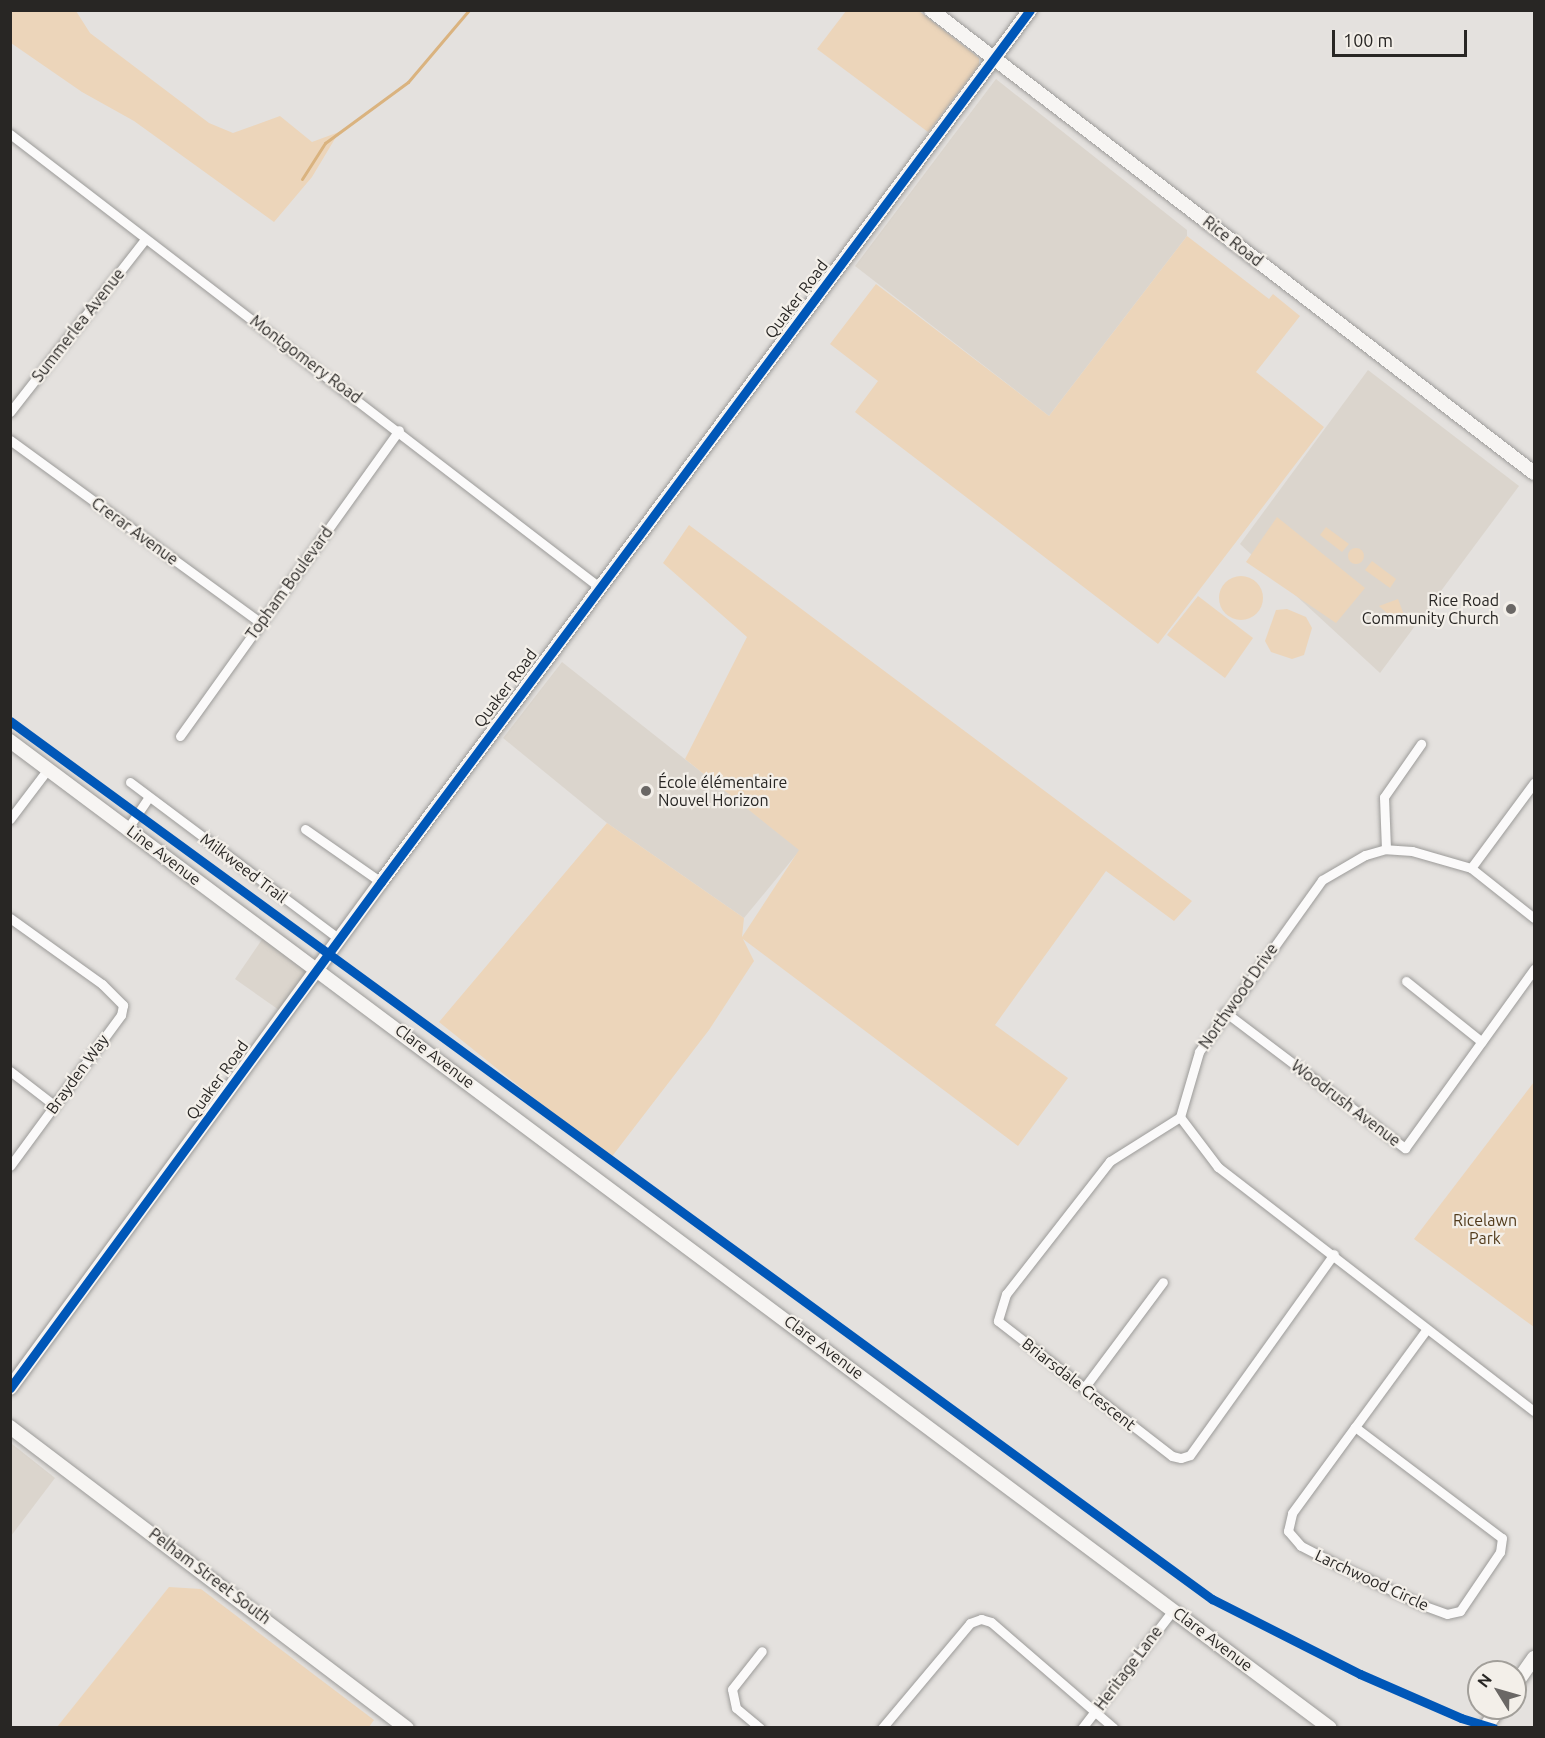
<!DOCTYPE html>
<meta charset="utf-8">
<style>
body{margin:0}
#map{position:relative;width:1545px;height:1738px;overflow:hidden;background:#e4e1de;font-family:Ubuntu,sans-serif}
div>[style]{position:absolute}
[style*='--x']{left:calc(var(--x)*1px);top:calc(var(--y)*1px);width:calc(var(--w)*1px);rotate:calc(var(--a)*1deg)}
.built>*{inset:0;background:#dbd5cd}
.green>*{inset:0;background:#ecd5ba}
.round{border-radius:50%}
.stream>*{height:3px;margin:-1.5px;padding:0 1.5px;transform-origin:1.5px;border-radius:1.5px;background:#dab37f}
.roads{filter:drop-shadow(0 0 2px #9c9b99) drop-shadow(0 0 2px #9c9b99)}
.street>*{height:9px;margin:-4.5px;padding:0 4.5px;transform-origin:4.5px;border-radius:4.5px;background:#fbfafa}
.secondary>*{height:14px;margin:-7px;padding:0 7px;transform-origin:7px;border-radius:7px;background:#f7f5f3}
.cycleway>*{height:9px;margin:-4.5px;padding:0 4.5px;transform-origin:4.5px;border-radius:4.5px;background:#0057b8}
.dots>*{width:16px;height:16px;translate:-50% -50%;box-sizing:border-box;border:3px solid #f3efe9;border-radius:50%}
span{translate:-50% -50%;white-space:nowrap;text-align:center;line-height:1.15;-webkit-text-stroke:4.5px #f3efe9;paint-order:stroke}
.street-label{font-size:16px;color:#282624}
.poi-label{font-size:16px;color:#282624}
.right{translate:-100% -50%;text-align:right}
.left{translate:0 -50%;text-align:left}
.park-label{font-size:16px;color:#513a1a}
.frame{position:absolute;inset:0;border:12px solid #282624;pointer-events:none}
.north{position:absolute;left:1467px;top:1660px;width:60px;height:60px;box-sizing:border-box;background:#f3efe9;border:2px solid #a29f9a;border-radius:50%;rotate:307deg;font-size:16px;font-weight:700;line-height:24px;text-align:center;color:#282624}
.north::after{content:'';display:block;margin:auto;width:21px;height:27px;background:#6a6765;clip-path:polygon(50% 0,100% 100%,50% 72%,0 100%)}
.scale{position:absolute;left:1332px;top:30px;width:135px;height:27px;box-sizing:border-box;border:3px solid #282624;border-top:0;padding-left:8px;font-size:18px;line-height:21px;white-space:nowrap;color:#282624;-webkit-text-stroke:4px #f3efe9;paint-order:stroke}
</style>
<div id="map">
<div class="built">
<div style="clip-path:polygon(996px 79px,1187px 230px,1187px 236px,1049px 416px,855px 266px)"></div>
<div style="clip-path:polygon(1368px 370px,1519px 486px,1380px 673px,1240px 544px)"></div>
<div style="clip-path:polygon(562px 662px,800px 850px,744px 918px,607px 823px,503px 738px)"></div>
<div style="clip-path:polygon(265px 935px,309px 968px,279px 1010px,235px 979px)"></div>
<div style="clip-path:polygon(11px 1443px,55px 1478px,11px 1536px)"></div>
</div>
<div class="green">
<div style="clip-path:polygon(10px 11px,76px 11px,90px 33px,209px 123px,233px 133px,280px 116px,312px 142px,339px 132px,312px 177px,274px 222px,134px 121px,82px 92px,11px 43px)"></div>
<div style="clip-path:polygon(846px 11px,919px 11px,979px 58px,979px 65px,928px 132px,817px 49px)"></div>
<div style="clip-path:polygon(1187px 236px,1269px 299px,1273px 294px,1300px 316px,1256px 372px,1324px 427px,1158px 644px,855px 412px,878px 381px,830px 344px,876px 284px,1049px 416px)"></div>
<div style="clip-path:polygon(1277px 517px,1365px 588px,1336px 623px,1246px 562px)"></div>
<div style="clip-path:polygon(689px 525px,1192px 901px,1174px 921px,1106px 871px,995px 1025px,1068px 1078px,1018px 1146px,743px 939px,754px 961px,709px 1030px,610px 1159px,439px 1022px,607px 823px,744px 918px,742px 937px,799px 850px,685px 759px,747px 637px,663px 563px)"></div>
<div style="clip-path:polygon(1326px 527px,1349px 544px,1342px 552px,1320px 535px)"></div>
<div class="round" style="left:1348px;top:548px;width:16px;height:16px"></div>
<div style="clip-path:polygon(1372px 561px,1396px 579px,1390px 588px,1365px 570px)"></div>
<div class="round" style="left:1219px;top:576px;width:44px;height:44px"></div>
<div style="clip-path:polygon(1198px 596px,1253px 638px,1225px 678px,1167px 635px)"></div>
<div style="clip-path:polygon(1398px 599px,1404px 615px,1398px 623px,1379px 606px)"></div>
<div style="clip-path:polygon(1287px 609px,1306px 617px,1312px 628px,1304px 655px,1292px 659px,1271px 652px,1265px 641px,1276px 610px)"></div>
<div style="clip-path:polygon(1534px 1082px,1534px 1327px,1414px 1239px)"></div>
<div style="clip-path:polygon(169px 1587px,201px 1589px,374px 1720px,369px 1727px,57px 1727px)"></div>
</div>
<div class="stream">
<div style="--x:302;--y:179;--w:43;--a:-57.4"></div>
<div style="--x:325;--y:143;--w:103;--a:-36.3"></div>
<div style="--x:408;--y:82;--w:94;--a:-49.7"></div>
</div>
<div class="roads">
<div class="street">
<div style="--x:10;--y:134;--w:743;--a:37.56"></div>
<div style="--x:10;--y:412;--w:219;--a:-52"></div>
<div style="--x:10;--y:440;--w:309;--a:36.1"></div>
<div style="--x:180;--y:736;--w:376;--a:-54.4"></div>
<div style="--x:130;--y:782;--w:261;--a:36.9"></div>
<div style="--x:10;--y:819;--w:63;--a:-52.8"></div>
<div style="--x:128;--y:828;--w:37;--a:-56"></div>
<div style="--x:305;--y:829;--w:93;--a:34.9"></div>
<div style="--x:1386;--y:849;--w:52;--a:-92.2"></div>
<div style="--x:1384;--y:797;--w:65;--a:-55.1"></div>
<div style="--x:1471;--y:868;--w:106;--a:-53.5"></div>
<div style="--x:10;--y:918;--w:113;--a:35.7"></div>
<div style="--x:102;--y:984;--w:30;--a:45"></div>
<div style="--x:123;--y:1005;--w:10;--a:101"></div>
<div style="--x:121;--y:1015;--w:187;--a:126.3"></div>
<div style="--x:1534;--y:918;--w:80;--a:-141.6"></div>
<div style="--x:1471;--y:868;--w:61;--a:-163.9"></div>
<div style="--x:1412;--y:851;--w:26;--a:-176"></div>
<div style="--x:1386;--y:849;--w:22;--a:164"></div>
<div style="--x:1365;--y:855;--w:50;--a:149.8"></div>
<div style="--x:1322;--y:880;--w:211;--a:125.6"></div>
<div style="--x:1199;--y:1052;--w:68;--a:106.3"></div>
<div style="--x:1180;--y:1117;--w:63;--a:52.8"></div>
<div style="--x:1218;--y:1167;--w:399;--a:37.7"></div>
<div style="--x:1406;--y:981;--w:97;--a:38.8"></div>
<div style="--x:1225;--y:1012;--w:226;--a:37.1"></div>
<div style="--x:1405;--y:1148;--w:221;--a:-54.2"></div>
<div style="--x:10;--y:1071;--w:56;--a:37.7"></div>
<div style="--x:1180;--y:1117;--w:83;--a:147.8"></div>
<div style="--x:1110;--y:1161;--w:169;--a:128"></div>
<div style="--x:1006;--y:1294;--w:28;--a:107"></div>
<div style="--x:998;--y:1321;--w:220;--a:37.8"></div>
<div style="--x:1172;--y:1456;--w:9;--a:13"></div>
<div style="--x:1181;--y:1458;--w:9;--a:-18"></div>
<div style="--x:1190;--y:1455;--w:247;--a:-54.4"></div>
<div style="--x:1084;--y:1388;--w:132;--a:-53.3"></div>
<div style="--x:1355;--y:1427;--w:184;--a:37.1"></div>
<div style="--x:1502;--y:1538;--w:14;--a:98"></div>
<div style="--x:1500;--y:1552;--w:71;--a:124.1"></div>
<div style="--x:1460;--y:1611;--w:13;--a:167"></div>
<div style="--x:1447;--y:1614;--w:23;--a:-160"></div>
<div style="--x:1425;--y:1606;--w:96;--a:-154.8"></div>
<div style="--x:1338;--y:1565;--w:42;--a:-152.8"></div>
<div style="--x:1301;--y:1546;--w:20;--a:-131"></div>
<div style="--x:1288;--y:1531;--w:18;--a:-77"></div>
<div style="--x:1292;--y:1513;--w:107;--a:-53.8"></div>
<div style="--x:1355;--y:1427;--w:120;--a:-53.8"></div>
<div style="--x:760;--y:1728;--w:31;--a:-140"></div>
<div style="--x:736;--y:1708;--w:19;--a:-102"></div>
<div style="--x:732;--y:1689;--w:48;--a:-51.7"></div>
<div style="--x:882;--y:1728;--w:137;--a:-50"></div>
<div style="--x:970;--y:1623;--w:12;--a:-20"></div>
<div style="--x:981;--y:1619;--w:10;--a:17"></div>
<div style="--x:991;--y:1622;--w:162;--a:40.8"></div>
<div style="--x:1082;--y:1728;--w:150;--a:-52.3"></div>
</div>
<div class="secondary">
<div style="--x:931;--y:10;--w:760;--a:37.52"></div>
<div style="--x:10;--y:741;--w:1648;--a:36.79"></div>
<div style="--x:10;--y:1388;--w:627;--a:-53.75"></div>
<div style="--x:381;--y:882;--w:1087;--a:-53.34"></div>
<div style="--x:10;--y:1427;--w:498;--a:37.2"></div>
<div style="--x:1515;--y:1685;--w:33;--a:-55"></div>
<div style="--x:1485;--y:1728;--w:24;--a:-55"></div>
</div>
</div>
<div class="cycleway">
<div style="--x:10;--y:721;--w:1489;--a:36.15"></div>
<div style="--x:1212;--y:1599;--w:166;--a:26.9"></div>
<div style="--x:1360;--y:1674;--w:110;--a:23.5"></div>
<div style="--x:1461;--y:1718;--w:34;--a:17"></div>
<div style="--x:10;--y:1388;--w:627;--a:-53.75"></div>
<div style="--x:381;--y:882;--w:1087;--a:-53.34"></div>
</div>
<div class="dots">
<div style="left:1511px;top:609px;background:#6a6765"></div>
<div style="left:646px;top:791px;background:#6a6765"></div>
</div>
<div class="street-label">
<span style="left:1233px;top:241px;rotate:38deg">Rice Road</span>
<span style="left:796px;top:299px;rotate:-53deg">Quaker Road</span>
<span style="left:78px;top:325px;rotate:-52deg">Summerlea Avenue</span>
<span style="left:306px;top:359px;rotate:37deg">Montgomery Road</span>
<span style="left:135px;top:531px;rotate:36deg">Crerar Avenue</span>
<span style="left:289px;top:583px;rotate:-54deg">Topham Boulevard</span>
<span style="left:505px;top:688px;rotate:-53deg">Quaker Road</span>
<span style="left:164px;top:855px;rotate:37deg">Line Avenue</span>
<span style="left:244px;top:868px;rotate:37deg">Milkweed Trail</span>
<span style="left:1238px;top:996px;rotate:-55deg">Northwood Drive</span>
<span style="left:435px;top:1056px;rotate:37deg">Clare Avenue</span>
<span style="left:77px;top:1074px;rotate:-54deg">Brayden Way</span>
<span style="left:217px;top:1080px;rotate:-54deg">Quaker Road</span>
<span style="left:1346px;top:1103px;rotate:37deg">Woodrush Avenue</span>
<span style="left:824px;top:1347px;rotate:37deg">Clare Avenue</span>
<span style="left:1079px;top:1384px;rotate:38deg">Briarsdale Crescent</span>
<span style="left:210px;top:1576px;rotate:37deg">Pelham Street South</span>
<span style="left:1372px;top:1580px;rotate:25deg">Larchwood Circle</span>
<span style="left:1213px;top:1639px;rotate:37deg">Clare Avenue</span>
<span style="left:1128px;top:1668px;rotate:-53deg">Heritage Lane</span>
</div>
<div class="poi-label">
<span class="right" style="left:1499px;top:609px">Rice Road<br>Community Church</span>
<span class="left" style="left:658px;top:791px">École élémentaire<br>Nouvel Horizon</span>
</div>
<div class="park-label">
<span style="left:1485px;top:1229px">Ricelawn<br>Park</span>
</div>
<div class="frame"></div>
<div class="north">N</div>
<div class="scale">100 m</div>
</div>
